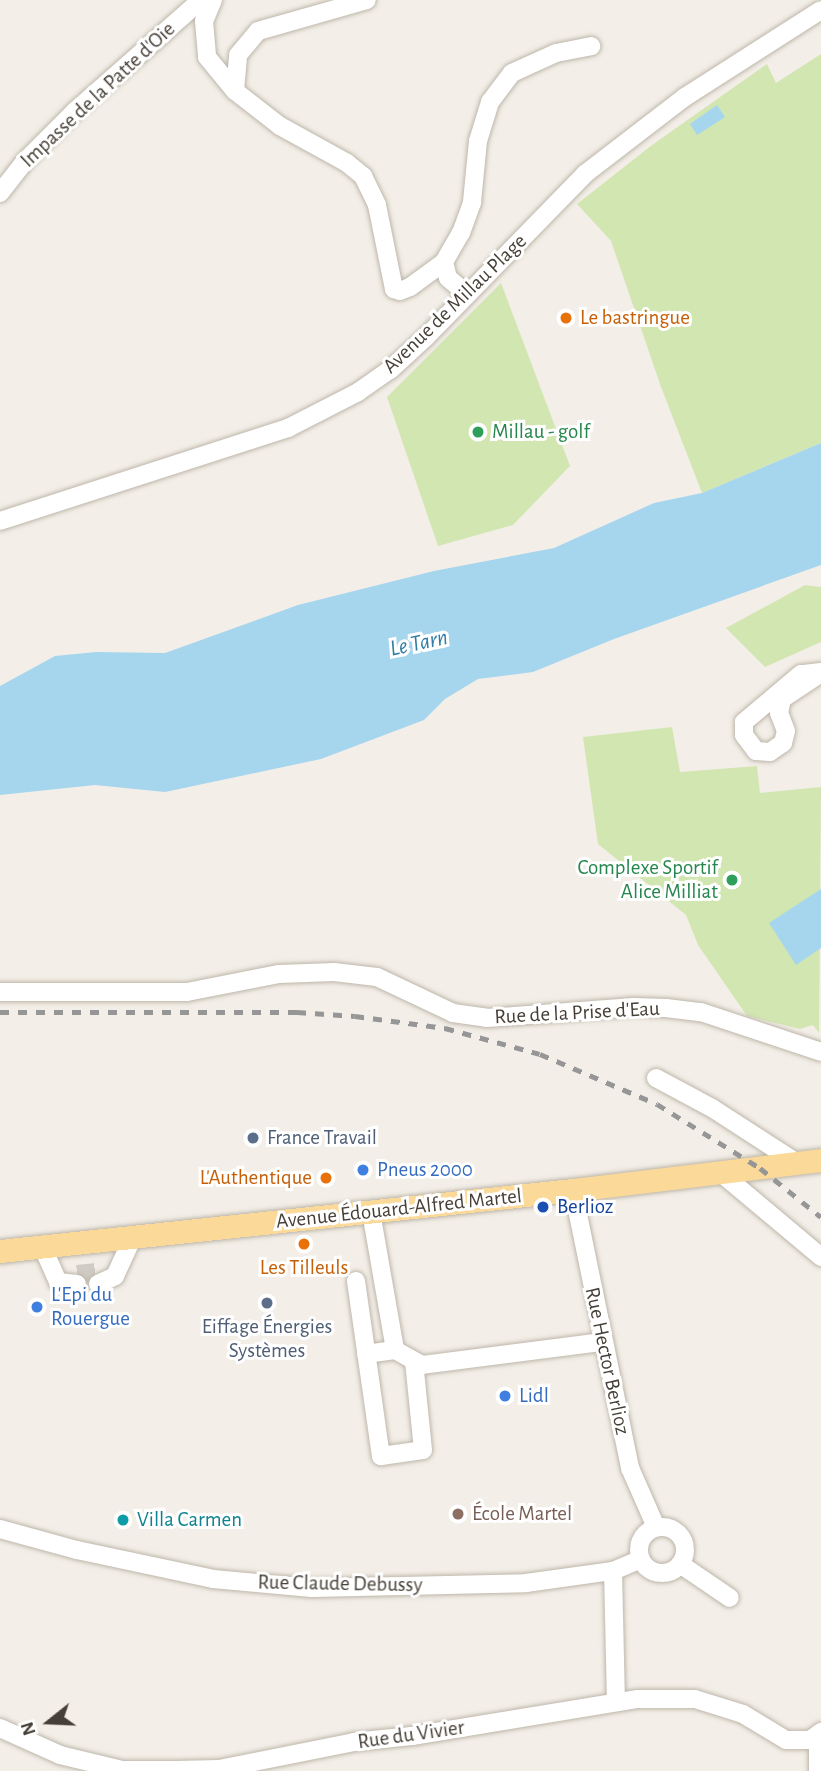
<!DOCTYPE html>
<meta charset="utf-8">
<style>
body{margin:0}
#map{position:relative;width:821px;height:1771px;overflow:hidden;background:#f3efe8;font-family:"Alegreya Sans",sans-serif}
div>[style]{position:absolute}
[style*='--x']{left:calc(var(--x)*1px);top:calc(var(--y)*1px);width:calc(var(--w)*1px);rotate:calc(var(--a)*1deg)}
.green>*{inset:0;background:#d2e6b2}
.water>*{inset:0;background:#a6d5ee}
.minor-tunnel>*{height:18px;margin-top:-9px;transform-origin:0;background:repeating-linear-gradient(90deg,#d0ccc5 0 18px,transparent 0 27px)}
.roads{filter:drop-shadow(0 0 2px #beb6aa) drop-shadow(0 0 2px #beb6aa)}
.minor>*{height:18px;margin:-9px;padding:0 9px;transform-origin:9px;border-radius:9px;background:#fff}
.minor>.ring{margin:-9px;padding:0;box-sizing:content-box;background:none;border:18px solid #fff;border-radius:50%}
.major>*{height:23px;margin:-11.5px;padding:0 11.5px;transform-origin:11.5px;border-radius:11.5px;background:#fad999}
.rail>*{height:5px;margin-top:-2.5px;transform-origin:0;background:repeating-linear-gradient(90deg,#969696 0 9px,transparent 0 18px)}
.dots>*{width:19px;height:19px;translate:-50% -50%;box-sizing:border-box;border:4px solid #fff;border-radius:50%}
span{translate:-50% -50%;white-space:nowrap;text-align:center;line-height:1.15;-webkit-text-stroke:6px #fff;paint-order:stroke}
.street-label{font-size:21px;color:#463f37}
.food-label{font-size:21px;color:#c56008}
.left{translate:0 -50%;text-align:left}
.right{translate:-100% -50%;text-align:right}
.leisure-label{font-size:21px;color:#27864d}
.service-label{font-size:21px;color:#4e5e75}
.shop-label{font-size:21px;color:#366cbe}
.transit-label{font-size:21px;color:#164399}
.education-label{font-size:21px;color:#785e54}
.culture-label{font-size:21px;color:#0d838f}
.water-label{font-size:23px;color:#317ca6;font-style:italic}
.north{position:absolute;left:14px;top:1687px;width:70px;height:70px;-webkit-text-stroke:5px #fff;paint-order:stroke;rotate:252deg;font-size:19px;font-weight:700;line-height:28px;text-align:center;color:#463f37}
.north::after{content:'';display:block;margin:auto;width:24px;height:32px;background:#463f37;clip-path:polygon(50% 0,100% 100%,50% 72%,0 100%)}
</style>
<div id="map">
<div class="green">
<div style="clip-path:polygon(821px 54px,821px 443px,702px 493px,661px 387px,611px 241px,577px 204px,652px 145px,767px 64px,776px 83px)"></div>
<div style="clip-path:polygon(501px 283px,570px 466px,513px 525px,438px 546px,387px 397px)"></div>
<div style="clip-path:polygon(805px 585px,821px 587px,821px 642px,765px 667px,726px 628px)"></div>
<div style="clip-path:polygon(672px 727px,680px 772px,757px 766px,760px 793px,821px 787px,819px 1033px,813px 1025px,800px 1029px,747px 1016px,698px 945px,686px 915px,598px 844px,583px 737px)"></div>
</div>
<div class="water">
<div style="clip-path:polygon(717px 105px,725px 117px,697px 135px,690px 124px)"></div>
<div style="clip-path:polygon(821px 443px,821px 565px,614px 639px,533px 672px,478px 679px,445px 699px,424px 720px,321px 759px,165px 792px,95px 785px,0 795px,0 686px,55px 656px,96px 652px,165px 653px,298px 605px,434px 571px,554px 548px,654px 503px,702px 493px)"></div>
<div style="clip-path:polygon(821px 889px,821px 948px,796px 965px,769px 923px)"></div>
</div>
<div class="minor-tunnel">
<div style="--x:77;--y:1274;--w:20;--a:-6"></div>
</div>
<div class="roads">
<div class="minor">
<div style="--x:213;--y:0;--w:23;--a:113"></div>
<div style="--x:204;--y:21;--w:36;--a:85"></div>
<div style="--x:207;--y:57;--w:44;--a:50.5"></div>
<div style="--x:235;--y:91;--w:57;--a:37.9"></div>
<div style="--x:280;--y:126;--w:77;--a:28.9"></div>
<div style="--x:347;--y:163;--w:21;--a:39"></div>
<div style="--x:363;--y:176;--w:32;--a:64"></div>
<div style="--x:377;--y:205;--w:86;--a:78.6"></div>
<div style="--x:394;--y:289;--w:6;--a:18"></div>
<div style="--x:400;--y:291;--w:11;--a:-22"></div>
<div style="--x:410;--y:287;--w:42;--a:-36.3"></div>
<div style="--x:444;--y:262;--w:16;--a:76"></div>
<div style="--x:448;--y:278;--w:25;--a:40"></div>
<div style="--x:235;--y:91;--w:36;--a:-85"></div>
<div style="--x:238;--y:55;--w:31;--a:-50"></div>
<div style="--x:258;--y:31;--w:113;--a:-15.9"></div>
<div style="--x:0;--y:193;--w:41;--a:-52"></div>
<div style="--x:25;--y:161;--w:71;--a:-45"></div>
<div style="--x:75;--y:111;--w:168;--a:-41.4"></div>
<div style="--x:444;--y:262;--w:34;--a:-60"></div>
<div style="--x:461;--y:233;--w:33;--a:-70"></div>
<div style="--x:472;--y:202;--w:61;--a:-84.4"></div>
<div style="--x:478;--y:141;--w:41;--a:-72.9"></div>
<div style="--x:490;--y:102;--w:36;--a:-53"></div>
<div style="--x:512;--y:73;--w:48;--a:-24.4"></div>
<div style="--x:556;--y:53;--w:36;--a:-11"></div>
<div style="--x:0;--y:521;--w:303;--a:-17.9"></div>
<div style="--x:288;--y:428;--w:79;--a:-27.2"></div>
<div style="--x:358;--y:392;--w:39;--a:-35"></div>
<div style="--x:390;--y:370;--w:49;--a:-42.5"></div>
<div style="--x:426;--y:337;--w:228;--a:-45.7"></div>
<div style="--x:585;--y:174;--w:126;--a:-37.6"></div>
<div style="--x:685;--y:97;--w:161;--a:-32.6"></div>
<div style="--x:821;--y:672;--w:20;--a:174"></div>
<div style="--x:801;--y:674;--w:75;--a:139.9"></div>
<div style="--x:744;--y:722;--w:13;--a:90"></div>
<div style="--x:744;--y:735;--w:20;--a:53"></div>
<div style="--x:756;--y:751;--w:14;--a:4"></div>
<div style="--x:770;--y:752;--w:16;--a:-35"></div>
<div style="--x:783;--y:743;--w:12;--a:-76"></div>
<div style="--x:786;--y:731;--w:19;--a:-111"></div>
<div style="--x:779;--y:713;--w:14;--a:-78"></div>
<div style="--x:782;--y:699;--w:47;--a:-33.7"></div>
<div style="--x:0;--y:992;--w:187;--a:0"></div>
<div style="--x:187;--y:992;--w:94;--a:-11.1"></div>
<div style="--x:279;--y:974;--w:55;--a:-2.1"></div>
<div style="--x:334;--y:972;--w:43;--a:6.6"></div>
<div style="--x:377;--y:977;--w:84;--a:25.3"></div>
<div style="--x:453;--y:1013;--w:34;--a:8"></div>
<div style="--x:487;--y:1018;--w:147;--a:-4.3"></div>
<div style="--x:634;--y:1007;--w:32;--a:2"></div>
<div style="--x:666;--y:1008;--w:35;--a:7"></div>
<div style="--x:701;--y:1012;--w:126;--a:18.4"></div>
<div style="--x:656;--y:1078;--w:64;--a:28.2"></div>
<div style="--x:712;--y:1108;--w:101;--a:32.9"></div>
<div style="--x:721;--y:1173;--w:131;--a:40"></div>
<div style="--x:573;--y:1190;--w:284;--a:78.4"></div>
<div style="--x:630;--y:1468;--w:64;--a:66.2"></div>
<div style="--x:371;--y:1212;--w:140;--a:80.1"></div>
<div style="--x:43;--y:1248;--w:37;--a:66"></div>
<div style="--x:58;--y:1282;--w:19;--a:6"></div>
<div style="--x:356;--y:1281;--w:177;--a:81.9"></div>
<div style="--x:381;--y:1456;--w:42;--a:-8.1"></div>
<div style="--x:423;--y:1450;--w:89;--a:-95.8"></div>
<div style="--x:98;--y:1284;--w:19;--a:-25"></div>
<div style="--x:115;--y:1276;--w:41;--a:-65.3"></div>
<div style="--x:366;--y:1354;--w:29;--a:-8"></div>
<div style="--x:395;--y:1350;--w:31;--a:29"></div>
<div style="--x:422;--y:1365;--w:181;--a:-7.3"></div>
<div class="ring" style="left:639px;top:1527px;width:28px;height:28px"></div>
<div style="--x:0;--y:1529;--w:80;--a:15.3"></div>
<div style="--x:77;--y:1550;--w:139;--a:12"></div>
<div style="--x:213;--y:1579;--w:99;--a:5.2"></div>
<div style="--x:312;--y:1588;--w:214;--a:-1.3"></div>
<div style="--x:526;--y:1583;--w:88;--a:-7.9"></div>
<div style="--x:613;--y:1571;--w:30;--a:-23"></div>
<div style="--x:680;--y:1564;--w:60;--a:34.2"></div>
<div style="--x:613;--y:1571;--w:130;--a:88.7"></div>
<div style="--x:0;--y:1728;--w:66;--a:24.2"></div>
<div style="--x:60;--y:1755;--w:64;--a:13.6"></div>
<div style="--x:122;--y:1770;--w:54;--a:0"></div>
<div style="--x:176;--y:1770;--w:43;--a:-1.3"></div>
<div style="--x:219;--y:1769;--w:138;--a:-11.3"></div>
<div style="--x:354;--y:1742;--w:58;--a:-5.9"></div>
<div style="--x:412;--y:1736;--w:229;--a:-9.3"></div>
<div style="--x:638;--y:1699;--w:57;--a:0"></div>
<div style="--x:695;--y:1699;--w:50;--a:17.4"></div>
<div style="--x:743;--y:1714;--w:50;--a:31.2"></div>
<div style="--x:786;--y:1740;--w:24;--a:0"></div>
<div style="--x:810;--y:1740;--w:14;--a:-36"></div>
<div style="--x:818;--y:1735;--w:36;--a:90"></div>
</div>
<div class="major">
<div style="--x:0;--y:1251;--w:576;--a:-6.08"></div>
<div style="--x:573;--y:1190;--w:250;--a:-6.9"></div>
</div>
</div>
<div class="rail">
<div style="--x:0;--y:1012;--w:297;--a:0"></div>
<div style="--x:297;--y:1012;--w:58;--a:3.9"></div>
<div style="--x:355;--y:1016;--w:91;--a:7.6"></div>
<div style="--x:445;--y:1028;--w:98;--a:15.3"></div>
<div style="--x:540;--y:1054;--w:127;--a:23.1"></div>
<div style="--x:657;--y:1104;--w:121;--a:31.9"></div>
<div style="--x:760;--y:1168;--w:78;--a:38.8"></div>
</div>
<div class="dots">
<div style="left:566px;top:318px;background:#e8710a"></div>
<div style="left:478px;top:432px;background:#2e9e5b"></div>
<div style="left:732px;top:880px;background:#2e9e5b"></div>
<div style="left:253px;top:1138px;background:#5c6f8a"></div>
<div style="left:363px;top:1170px;background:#3f7fe0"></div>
<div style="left:326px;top:1178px;background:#e8710a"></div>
<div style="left:543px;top:1207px;background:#1a4fb4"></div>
<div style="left:304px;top:1244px;background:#e8710a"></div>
<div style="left:267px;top:1303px;background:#5c6f8a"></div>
<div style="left:37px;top:1307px;background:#3f7fe0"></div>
<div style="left:505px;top:1396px;background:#3f7fe0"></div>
<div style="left:458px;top:1514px;background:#8d6e63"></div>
<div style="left:123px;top:1520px;background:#0f9aa8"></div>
</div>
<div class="street-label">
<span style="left:98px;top:95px;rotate:-43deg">Impasse de la Patte d'Oie</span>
<span style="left:455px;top:304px;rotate:-44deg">Avenue de Millau Plage</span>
<span style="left:577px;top:1013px;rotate:-3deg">Rue de la Prise d'Eau</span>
<span style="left:399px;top:1209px;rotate:-6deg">Avenue Édouard-Alfred Martel</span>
<span style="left:607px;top:1361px;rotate:78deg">Rue Hector Berlioz</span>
<span style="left:340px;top:1584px;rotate:1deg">Rue Claude Debussy</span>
<span style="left:411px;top:1735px;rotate:-8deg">Rue du Vivier</span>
</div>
<div class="food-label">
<span class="left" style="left:580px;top:318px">Le bastringue</span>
<span class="right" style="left:312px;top:1178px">L'Authentique</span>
<span style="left:304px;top:1268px">Les Tilleuls</span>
</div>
<div class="leisure-label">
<span class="left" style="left:492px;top:432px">Millau - golf</span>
<span class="right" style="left:718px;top:880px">Complexe Sportif<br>Alice Milliat</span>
</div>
<div class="service-label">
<span class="left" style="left:267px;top:1138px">France Travail</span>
<span style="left:267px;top:1339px">Eiffage Énergies<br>Systèmes</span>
</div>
<div class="shop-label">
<span class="left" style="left:377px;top:1170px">Pneus 2000</span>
<span class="left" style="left:51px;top:1307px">L'Epi du<br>Rouergue</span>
<span class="left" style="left:519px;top:1396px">Lidl</span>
</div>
<div class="transit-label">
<span class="left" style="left:557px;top:1207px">Berlioz</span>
</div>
<div class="education-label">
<span class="left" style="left:472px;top:1514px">École Martel</span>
</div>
<div class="culture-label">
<span class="left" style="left:137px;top:1520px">Villa Carmen</span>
</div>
<div class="water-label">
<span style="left:419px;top:644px;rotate:-12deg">Le Tarn</span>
</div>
<div class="north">N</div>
</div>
